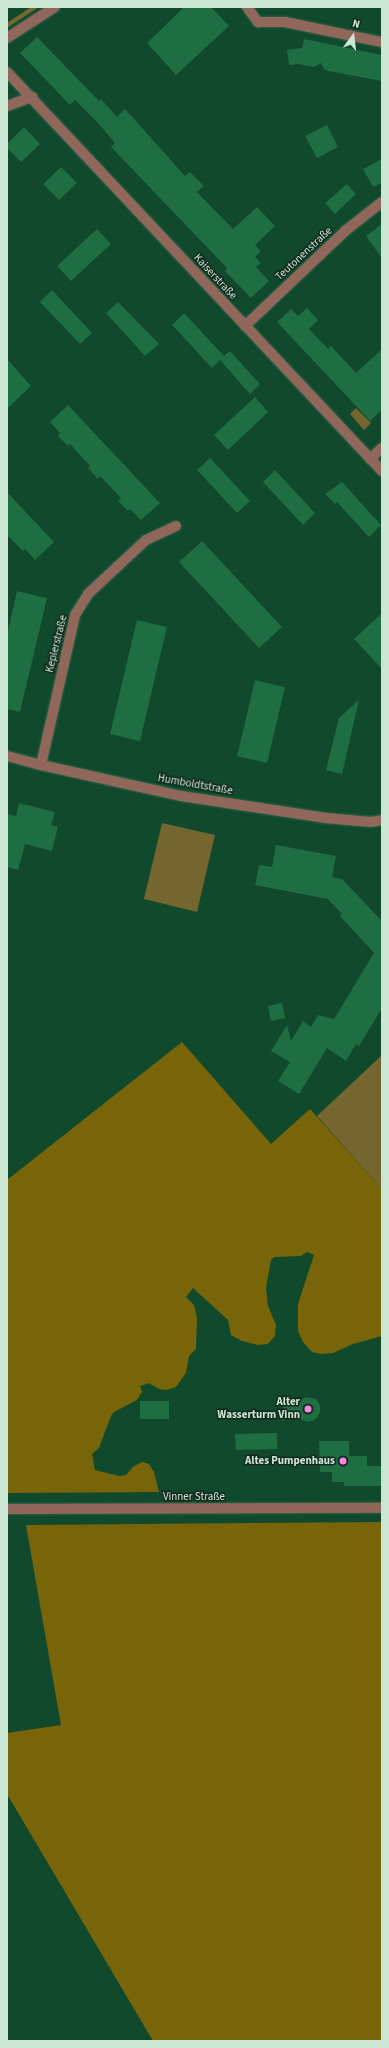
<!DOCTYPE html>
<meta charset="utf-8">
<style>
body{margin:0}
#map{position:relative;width:389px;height:2048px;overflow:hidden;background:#10492b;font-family:"Source Sans 3",sans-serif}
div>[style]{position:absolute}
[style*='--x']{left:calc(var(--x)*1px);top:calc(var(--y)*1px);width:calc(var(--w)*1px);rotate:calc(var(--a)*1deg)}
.green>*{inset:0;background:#75662f}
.forest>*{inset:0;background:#78650a}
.building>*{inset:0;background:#1f6d42}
.roads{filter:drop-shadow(0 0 1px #326549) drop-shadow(0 0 1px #326549)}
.minor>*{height:10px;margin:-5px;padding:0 5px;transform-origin:5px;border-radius:5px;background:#91675c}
.dots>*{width:11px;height:11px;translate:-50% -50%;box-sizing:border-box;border:2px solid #132a1c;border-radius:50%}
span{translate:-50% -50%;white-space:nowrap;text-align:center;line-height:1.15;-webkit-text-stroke:3px #132a1c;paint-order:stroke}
.street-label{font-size:11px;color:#cbe7d4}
.poi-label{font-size:11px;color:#cbe7d4;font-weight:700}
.right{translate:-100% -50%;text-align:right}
.frame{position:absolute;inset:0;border:8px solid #cbe7d4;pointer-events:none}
.north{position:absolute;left:333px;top:16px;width:40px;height:40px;-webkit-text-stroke:3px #132a1c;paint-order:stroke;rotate:15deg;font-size:11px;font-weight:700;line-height:16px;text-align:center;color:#cbe7d4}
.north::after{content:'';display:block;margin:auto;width:14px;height:18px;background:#cbe7d4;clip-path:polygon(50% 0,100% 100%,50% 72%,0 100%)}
</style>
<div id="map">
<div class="green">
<div style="clip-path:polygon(31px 7px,39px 7px,7px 28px,7px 23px)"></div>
<div style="clip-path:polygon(356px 408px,371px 423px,364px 430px,350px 414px)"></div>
<div style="clip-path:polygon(162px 823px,215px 835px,197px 912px,144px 899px)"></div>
<div style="clip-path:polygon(382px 1055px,382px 1189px,317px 1116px)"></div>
</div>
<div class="forest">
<div style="clip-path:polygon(182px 1042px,271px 1144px,310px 1109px,382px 1189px,382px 1336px,353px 1344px,333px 1353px,321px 1354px,312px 1352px,303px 1342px,298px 1331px,298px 1304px,314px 1255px,307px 1252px,301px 1256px,274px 1257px,271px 1260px,266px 1288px,268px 1306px,276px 1325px,275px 1336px,268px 1344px,258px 1345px,242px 1341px,231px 1335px,228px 1320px,193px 1288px,186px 1297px,194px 1305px,197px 1318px,196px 1349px,189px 1356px,186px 1373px,176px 1387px,166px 1390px,159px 1389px,149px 1383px,140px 1386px,142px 1392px,137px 1400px,114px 1412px,111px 1416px,99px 1448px,92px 1454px,95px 1470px,119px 1476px,126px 1475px,134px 1466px,142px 1462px,149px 1464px,154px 1472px,159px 1492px,7px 1493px,7px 1180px)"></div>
<div style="clip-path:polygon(382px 1522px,382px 2041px,153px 2041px,7px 1794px,7px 1733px,61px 1725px,26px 1525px)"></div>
</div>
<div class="building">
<div style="clip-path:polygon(184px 7px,211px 7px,229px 26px,176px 75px,147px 43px)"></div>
<div style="clip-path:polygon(37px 37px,99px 101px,101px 99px,117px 117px,125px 109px,185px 176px,190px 172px,204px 186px,197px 192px,233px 229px,257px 207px,275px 226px,255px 245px,261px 251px,255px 257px,261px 263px,256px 267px,269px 281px,251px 298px,225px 271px,227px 268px,111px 147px,115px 143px,97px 122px,75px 100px,70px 105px,20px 53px)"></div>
<div style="clip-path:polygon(304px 39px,382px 55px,382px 81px,328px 71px,324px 69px,321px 63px,314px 67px,299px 64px,289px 65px,287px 50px,302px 48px)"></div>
<div style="clip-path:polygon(327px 125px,338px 147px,317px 158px,305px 136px)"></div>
<div style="clip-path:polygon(24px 127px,40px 144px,21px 162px,7px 148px,7px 144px)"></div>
<div style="clip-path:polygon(382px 159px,382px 183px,373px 187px,363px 169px)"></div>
<div style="clip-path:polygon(61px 167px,77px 183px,59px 200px,43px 184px)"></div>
<div style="clip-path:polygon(347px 184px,356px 194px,335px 214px,325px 203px)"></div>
<div style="clip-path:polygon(382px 224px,382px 258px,366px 236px)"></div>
<div style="clip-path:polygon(97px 229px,111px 244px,71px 281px,57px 266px)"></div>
<div style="clip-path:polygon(52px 290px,92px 333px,80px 344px,40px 302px)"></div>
<div style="clip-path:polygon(118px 302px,159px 344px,145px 356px,106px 313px)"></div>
<div style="clip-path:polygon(307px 308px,318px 320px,309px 329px,328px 349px,331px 346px,356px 373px,382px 349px,382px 410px,370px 421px,277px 322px,291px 309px,298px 316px)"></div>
<div style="clip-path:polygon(184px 313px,224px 356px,230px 351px,260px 384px,250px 394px,220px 360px,212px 368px,172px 325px)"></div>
<div style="clip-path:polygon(7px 359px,31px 386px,7px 409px)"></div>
<div style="clip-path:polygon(255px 397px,268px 412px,228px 450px,214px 435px)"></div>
<div style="clip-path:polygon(68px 405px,160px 503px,141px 520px,130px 509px,128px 511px,118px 501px,121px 498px,100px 476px,98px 479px,88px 468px,90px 466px,70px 444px,68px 446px,58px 436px,60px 433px,50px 422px)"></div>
<div style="clip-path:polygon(210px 458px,250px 501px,237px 513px,197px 470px)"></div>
<div style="clip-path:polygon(275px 470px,315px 513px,303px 525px,263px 482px)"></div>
<div style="clip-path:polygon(342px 482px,381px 525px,369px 537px,337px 502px,335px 504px,325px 494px)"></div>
<div style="clip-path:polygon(7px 492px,54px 542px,35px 560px,25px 549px,23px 551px,7px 535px)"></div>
<div style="clip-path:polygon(202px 541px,282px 627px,259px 648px,179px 562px)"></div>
<div style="clip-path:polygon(17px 591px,47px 598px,20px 712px,7px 709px,7px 635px)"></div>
<div style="clip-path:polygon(382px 613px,382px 669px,354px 639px)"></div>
<div style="clip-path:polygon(137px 620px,167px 627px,140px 741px,110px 734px)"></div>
<div style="clip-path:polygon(255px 680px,285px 687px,267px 763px,237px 756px)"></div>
<div style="clip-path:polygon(359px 700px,342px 774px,326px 770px,339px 718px)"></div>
<div style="clip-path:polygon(19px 803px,55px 812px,51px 825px,58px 827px,52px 851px,25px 844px,18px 870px,7px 867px,7px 814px,16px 816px)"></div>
<div style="clip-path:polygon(276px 845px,336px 856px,332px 877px,342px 879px,382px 921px,382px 1008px,359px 1046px,356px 1044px,346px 1061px,327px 1048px,299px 1094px,278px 1081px,290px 1062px,271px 1051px,287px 1025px,291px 1041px,303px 1021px,311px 1027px,318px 1015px,334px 1019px,374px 953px,340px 916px,342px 914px,328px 899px,255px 885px,259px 865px,272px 867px)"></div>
<div style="clip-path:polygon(282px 1003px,285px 1018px,271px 1021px,268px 1006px)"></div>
<div style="clip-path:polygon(306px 1397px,316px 1399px,320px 1405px,320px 1412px,317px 1418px,312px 1421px,307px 1422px,294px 1416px,282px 1421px,282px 1410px,285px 1398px,296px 1403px)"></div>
<div style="clip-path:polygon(140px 1401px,169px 1401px,169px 1419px,140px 1419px)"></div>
<div style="clip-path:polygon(277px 1433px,277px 1449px,236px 1450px,235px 1434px)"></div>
<div style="clip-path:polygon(319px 1441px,349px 1441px,349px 1456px,367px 1456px,367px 1466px,382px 1466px,382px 1486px,344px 1486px,344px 1482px,332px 1482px,332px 1472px,320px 1472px)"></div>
</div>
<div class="roads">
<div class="minor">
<div style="--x:247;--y:7;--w:19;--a:54"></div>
<div style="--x:258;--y:22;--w:27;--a:0"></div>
<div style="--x:285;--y:22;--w:99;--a:11.7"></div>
<div style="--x:7;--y:38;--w:57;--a:-32.9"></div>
<div style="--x:7;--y:72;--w:548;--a:46.78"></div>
<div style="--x:7;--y:106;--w:27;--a:-20"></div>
<div style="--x:245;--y:326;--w:138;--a:-43.5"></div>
<div style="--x:345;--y:231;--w:47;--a:-38.1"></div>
<div style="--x:370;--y:459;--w:16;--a:-43"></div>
<div style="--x:7;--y:756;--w:35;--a:15"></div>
<div style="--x:41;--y:765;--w:143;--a:12.5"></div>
<div style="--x:181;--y:796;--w:147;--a:8.6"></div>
<div style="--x:326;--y:818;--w:45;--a:5.1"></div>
<div style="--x:371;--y:822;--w:11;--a:-10"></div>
<div style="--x:41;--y:765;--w:154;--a:-77.2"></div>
<div style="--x:75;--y:615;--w:25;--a:-58"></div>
<div style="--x:88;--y:594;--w:79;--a:-43"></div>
<div style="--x:146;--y:540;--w:33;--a:-25"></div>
<div style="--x:7;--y:1509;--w:375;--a:-0.2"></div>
</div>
</div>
<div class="dots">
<div style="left:308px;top:1409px;background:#fc86e4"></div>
<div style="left:343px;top:1461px;background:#fc86e4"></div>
</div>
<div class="street-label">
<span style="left:304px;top:254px;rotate:-43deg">Teutonenstraße</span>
<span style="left:215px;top:277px;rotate:47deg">Kaiserstraße</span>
<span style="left:57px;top:644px;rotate:-76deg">Keplerstraße</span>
<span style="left:195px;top:785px;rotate:10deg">Humboldtstraße</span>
<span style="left:194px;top:1497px">Vinner Straße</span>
</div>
<div class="poi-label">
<span class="right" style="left:300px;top:1409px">Alter<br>Wasserturm Vinn</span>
<span class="right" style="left:335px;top:1461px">Altes Pumpenhaus</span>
</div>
<div class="frame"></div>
<div class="north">N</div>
</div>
